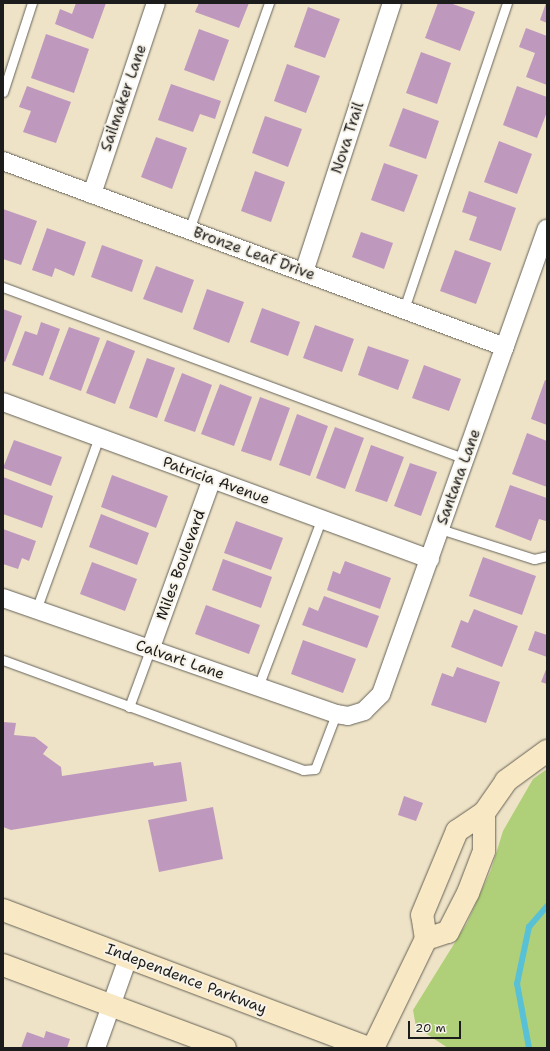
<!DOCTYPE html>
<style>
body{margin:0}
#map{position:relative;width:550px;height:1051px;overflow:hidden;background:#eee3c7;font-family:"Shantell Sans",sans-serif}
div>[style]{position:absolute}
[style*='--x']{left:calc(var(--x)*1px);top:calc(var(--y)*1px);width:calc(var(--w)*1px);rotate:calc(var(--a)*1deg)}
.green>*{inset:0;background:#afd078}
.stream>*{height:5.5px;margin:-2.75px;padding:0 2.75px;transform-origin:2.75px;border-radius:2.75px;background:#59c1d6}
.building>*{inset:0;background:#bf98be}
.roads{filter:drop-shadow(0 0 1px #666258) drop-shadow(0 0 1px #666258)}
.lane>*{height:9px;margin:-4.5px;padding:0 4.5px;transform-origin:4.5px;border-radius:4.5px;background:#fff}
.street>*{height:18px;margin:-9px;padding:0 9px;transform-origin:9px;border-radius:9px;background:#fff}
.secondary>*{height:22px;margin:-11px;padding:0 11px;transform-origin:11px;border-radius:11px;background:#f8e8c3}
span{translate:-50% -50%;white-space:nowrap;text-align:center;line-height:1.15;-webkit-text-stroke:4px #f7f3e8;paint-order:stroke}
.street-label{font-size:15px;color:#1c1c1c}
.frame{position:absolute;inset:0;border:4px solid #1c1c1c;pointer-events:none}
.scale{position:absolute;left:408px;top:1021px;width:53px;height:18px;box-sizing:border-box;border:2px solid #1c1c1c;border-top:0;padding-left:5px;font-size:12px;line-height:14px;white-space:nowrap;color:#1c1c1c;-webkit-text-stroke:3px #f7f3e8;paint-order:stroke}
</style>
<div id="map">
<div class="green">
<div style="clip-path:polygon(547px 769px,547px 1048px,448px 1048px,416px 1027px,413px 1010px,467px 923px,491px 870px,503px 831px,533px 779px)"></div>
</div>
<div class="stream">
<div style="--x:529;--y:1048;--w:65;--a:-100.6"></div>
<div style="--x:517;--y:984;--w:58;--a:-78.1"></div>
<div style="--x:529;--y:927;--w:28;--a:-49"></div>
</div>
<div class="building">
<div style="clip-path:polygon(76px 3px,106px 3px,93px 39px,55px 24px,60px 9px,72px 14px)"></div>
<div style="clip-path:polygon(199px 3px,249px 3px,239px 28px,195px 12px)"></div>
<div style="clip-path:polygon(438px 3px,450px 3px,475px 12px,460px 51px,425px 38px)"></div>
<div style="clip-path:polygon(546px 3px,547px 3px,547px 23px,540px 20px)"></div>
<div style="clip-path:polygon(308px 7px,340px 19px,325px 58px,294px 47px)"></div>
<div style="clip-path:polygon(526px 28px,547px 36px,547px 85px,526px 77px,535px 53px,519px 47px)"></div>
<div style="clip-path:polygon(199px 29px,229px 40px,214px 81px,184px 70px)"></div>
<div style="clip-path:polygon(46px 34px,89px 49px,74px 93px,31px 78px)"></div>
<div style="clip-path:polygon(421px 52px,451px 63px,437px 104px,406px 93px)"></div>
<div style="clip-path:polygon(287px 64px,320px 76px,306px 113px,274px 101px)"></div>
<div style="clip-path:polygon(171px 84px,221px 101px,215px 119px,200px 114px,193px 132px,158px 120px)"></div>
<div style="clip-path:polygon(27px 86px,71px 102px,56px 143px,23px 132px,31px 111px,19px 107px)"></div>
<div style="clip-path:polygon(517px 86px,547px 97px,547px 112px,537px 138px,503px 125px)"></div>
<div style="clip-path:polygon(403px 108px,439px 121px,426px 159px,389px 146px)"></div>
<div style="clip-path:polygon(265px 116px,302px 129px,288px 167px,252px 153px)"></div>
<div style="clip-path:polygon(156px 137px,187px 148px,172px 189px,141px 177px)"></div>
<div style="clip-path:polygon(499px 141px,532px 154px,517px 194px,484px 182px)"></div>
<div style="clip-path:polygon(384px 163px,418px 175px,404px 212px,371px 200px)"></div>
<div style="clip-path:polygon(255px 171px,285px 182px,271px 222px,241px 211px)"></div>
<div style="clip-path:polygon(469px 191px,516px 208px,501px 251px,469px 240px,477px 217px,462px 212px)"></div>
<div style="clip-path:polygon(3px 209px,37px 221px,21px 265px,3px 259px)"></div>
<div style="clip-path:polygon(47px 228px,86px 242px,74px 276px,55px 268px,52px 277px,32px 270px)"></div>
<div style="clip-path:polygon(361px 232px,393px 243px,384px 269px,352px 257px)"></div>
<div style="clip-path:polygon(102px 245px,143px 260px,132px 292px,91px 277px)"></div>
<div style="clip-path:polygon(455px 250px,491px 263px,476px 304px,440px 291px)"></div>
<div style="clip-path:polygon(156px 266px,194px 280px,182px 313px,143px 299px)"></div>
<div style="clip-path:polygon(207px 289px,244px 302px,229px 343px,193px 329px)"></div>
<div style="clip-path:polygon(262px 308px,300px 322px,288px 356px,250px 342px)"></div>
<div style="clip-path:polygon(3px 309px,22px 316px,5px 362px,3px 361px)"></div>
<div style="clip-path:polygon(41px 322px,60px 329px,43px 376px,12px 365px,25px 331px,37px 335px)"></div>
<div style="clip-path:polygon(315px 325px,354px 339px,342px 372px,303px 358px)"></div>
<div style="clip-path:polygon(69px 327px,100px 338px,81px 391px,49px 379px)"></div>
<div style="clip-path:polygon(107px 340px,135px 351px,115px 404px,86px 393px)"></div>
<div style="clip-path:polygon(368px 346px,409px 360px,398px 390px,358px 375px)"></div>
<div style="clip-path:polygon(147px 358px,175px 368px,157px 418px,129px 408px)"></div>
<div style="clip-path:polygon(424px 365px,461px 379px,449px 411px,412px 398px)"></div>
<div style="clip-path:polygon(182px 373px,212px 385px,195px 432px,164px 421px)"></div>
<div style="clip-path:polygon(545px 380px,547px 381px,547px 425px,531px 419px)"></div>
<div style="clip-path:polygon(220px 384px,252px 397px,234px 446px,201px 434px)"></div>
<div style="clip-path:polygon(260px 397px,290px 408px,271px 461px,241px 451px)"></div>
<div style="clip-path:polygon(297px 414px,328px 426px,310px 476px,279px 465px)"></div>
<div style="clip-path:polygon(335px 427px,364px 438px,345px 489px,316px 478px)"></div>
<div style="clip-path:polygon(527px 433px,547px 441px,547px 487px,512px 474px)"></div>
<div style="clip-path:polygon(14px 440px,62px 457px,51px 486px,3px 468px)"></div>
<div style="clip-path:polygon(371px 445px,404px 457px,387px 502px,355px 491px)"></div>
<div style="clip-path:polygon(410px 463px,437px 472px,421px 516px,394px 506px)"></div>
<div style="clip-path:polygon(112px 475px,168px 496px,156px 528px,101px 507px)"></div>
<div style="clip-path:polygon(3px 477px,53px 496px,42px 528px,3px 514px)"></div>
<div style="clip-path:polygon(510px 485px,547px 498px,546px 521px,539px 519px,531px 541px,495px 527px)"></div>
<div style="clip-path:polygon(101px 514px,149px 533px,137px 565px,89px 547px)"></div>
<div style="clip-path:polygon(236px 521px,283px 538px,271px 570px,224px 553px)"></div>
<div style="clip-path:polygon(3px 529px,36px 541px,29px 561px,22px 558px,18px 569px,3px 564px)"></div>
<div style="clip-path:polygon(483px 557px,536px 576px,522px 615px,469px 596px)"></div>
<div style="clip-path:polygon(223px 559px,272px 577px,261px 608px,212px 590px)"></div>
<div style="clip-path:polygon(345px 561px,391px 578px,380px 609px,327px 590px,333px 571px,340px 574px)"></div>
<div style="clip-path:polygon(92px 562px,137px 579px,125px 611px,80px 594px)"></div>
<div style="clip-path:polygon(324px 596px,379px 616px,367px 648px,302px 625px,309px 607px,318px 611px)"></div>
<div style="clip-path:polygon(206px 605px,260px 625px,249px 654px,195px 634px)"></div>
<div style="clip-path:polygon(474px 609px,518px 626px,502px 667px,451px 647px,461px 620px,468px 623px)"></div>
<div style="clip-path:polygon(535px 631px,547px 635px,547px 657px,528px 650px)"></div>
<div style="clip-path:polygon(303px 640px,356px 659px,343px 693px,291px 674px)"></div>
<div style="clip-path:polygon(457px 667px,500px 682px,486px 723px,431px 705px,442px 673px,453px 677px)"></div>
<div style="clip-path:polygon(547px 667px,547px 684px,541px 682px)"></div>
<div style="clip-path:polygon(3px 722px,16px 723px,14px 735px,35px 737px,48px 747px,43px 754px,61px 767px,62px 776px,153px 762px,154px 766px,181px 762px,187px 801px,11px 830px,3px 827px)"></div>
<div style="clip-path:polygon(404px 796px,423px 803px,416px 821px,398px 815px)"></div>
<div style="clip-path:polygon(213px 807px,223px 859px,159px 872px,148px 820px)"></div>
<div style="clip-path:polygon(46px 1031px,70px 1039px,67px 1048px,21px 1048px,27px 1032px,44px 1038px)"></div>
</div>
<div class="roads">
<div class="lane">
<div style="--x:3;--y:92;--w:94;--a:-72"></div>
<div style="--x:189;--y:230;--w:241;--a:-70.6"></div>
<div style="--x:3;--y:287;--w:494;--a:20.4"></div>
<div style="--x:404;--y:309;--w:323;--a:-71.4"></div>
<div style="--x:440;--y:529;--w:99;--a:17.7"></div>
<div style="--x:534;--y:559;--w:13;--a:-13"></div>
<div style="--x:36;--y:610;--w:184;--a:-70"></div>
<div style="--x:3;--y:660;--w:320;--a:20.1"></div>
<div style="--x:303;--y:770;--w:12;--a:-5"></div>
<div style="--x:315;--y:769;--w:59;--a:-69.1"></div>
<div style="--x:258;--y:687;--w:178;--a:-69.3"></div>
<div style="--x:129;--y:707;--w:61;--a:-69.8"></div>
</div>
<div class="street">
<div style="--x:3;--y:161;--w:535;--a:20.33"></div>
<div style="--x:92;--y:194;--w:201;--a:-71.5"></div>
<div style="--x:304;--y:272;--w:283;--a:-71.9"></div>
<div style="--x:3;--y:402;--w:455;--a:20.2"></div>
<div style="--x:3;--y:598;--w:353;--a:19.2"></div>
<div style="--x:336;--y:714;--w:12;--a:9"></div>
<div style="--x:348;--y:716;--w:17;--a:-17"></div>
<div style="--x:364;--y:711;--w:24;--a:-45"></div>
<div style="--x:381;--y:694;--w:494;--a:-70.4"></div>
<div style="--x:150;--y:650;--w:182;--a:-70.1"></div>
<div style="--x:96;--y:1048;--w:96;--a:-70.4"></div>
</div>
<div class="secondary">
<div style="--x:3;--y:910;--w:390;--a:20.7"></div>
<div style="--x:426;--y:939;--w:23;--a:-18"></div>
<div style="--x:448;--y:932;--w:44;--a:-62.9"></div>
<div style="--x:468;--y:893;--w:45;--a:-69.1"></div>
<div style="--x:484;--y:851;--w:38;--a:-90"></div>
<div style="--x:3;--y:965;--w:237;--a:20.5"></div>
<div style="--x:373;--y:1048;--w:121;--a:-64.1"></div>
<div style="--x:426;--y:939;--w:24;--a:-99"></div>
<div style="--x:422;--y:915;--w:91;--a:-67.4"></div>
<div style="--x:457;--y:831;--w:32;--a:-34"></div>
<div style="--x:484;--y:813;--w:39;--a:-55"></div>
<div style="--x:506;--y:781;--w:51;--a:-36.2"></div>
</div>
</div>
<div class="street-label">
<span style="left:124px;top:98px;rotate:-71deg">Sailmaker Lane</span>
<span style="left:348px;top:138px;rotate:-72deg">Nova Trail</span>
<span style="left:254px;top:254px;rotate:20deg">Bronze Leaf Drive</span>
<span style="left:459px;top:477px;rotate:-70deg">Santana Lane</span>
<span style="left:216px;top:481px;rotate:20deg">Patricia Avenue</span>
<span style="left:181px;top:565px;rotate:-70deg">Miles Boulevard</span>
<span style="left:180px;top:660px;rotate:19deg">Calvart Lane</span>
<span style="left:186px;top:979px;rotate:21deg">Independence Parkway</span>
</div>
<div class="frame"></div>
<div class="scale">20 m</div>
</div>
